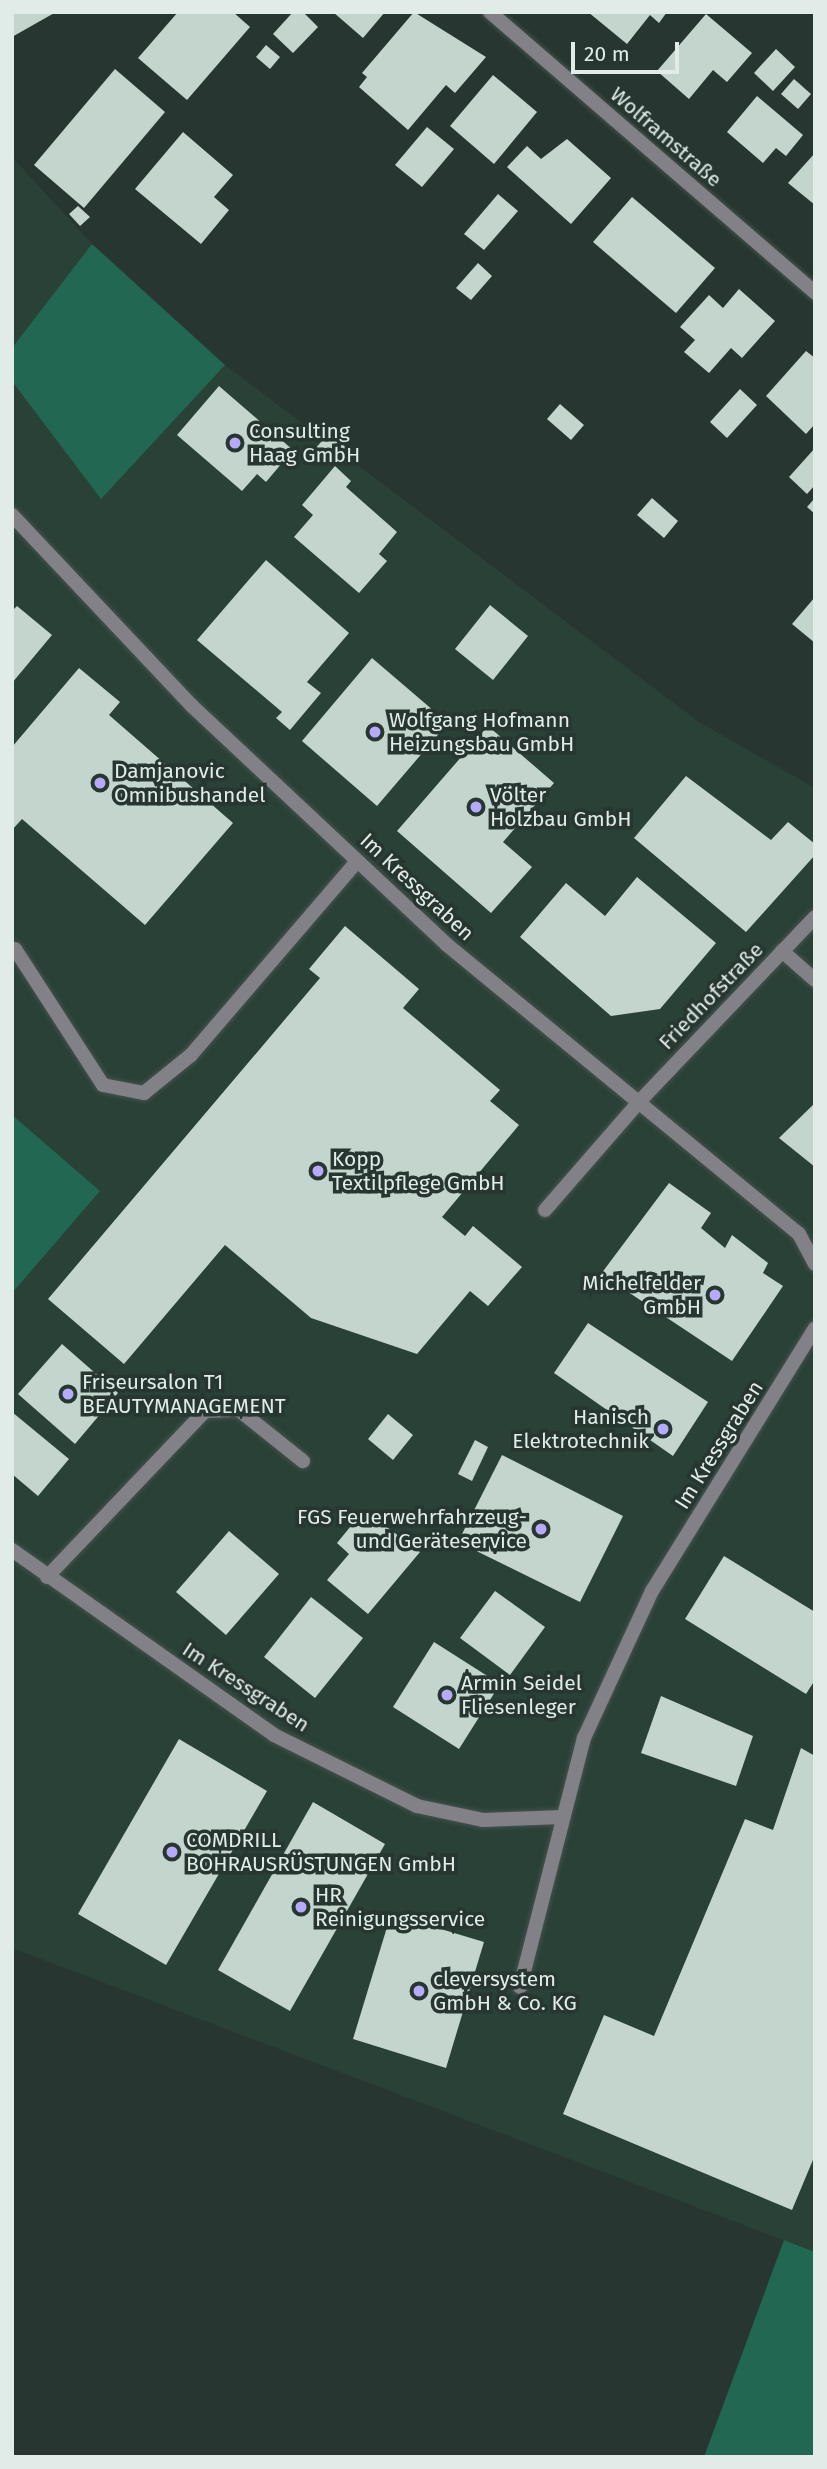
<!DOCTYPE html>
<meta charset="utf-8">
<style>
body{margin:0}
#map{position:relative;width:827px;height:2469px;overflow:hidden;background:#273630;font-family:"Fira Sans",sans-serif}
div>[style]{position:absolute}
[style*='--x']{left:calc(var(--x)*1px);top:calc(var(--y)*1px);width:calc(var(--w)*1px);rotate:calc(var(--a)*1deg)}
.built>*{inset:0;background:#2a4138}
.green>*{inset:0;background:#216751}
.building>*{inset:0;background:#c3d5cd}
.roads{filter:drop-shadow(0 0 2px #45534d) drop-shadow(0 0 2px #45534d)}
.service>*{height:14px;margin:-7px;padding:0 7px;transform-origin:7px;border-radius:7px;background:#818187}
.minor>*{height:14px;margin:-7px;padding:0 7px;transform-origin:7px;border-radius:7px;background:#818187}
.dots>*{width:19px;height:19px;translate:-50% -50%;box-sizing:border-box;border:4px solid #273630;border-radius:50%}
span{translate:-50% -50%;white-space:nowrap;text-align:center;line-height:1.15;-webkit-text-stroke:7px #273630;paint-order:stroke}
.street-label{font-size:21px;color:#e1ebe7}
.poi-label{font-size:21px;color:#e1ebe7}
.left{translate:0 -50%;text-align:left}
.right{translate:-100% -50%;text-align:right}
.frame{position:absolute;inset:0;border:14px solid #e1ebe7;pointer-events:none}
.scale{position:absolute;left:571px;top:42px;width:108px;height:32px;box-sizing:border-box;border:4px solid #e1ebe7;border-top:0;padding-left:9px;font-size:21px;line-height:24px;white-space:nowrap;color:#e1ebe7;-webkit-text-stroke:5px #273630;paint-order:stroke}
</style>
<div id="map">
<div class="built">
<div style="clip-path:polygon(12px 157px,92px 244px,225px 365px,699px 722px,815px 788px,815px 2252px,12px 1948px)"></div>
</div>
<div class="green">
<div style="clip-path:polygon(92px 244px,225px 365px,101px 499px,12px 381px,12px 348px)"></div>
<div style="clip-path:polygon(12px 1115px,100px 1191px,12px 1293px)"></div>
<div style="clip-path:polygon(784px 2240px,815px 2252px,815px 2457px,704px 2457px)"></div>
</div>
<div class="building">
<div style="clip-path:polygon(12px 12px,56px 12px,12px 37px)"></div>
<div style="clip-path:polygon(178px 12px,233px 12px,250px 27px,187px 100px,138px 58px)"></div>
<div style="clip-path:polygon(293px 12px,303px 12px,318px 27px,293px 53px,273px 34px)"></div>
<div style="clip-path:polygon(333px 12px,385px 12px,363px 38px)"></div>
<div style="clip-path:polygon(414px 12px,486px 57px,455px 93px,446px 85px,408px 130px,359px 87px,367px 77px,362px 73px)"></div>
<div style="clip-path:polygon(588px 12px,667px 12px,659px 23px,650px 15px,627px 44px)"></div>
<div style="clip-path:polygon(706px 14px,752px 53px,727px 82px,713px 70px,689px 99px,657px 71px)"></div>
<div style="clip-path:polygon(266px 45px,280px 57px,270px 69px,256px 57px)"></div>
<div style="clip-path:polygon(776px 49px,795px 67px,773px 91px,754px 73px)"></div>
<div style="clip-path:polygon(115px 69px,165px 112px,84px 208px,34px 165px)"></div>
<div style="clip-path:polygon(493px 75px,537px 112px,494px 164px,450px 126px)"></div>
<div style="clip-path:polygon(794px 79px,811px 94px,798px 109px,781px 94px)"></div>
<div style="clip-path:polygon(757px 96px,803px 135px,786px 156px,776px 148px,763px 163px,727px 132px)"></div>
<div style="clip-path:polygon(427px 127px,454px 149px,422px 187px,395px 165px)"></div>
<div style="clip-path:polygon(183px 132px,233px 175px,214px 197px,229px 210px,201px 244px,135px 189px)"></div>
<div style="clip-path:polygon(567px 139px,611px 178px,571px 224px,507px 167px,527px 146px,541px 159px)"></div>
<div style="clip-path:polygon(815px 153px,815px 205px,788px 183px)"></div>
<div style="clip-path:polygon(498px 194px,518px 211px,484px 250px,464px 234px)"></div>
<div style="clip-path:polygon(632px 197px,715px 268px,676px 313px,593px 242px)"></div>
<div style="clip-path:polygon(78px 206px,90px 217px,80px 226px,69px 214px)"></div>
<div style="clip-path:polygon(478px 263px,492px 276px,471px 300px,456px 288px)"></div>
<div style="clip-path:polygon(739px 289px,775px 321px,742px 358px,731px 348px,709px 373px,684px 352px,695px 340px,680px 327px,709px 295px,723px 308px)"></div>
<div style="clip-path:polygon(806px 351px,815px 358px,815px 424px,806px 434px,766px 396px)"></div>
<div style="clip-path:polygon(219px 386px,293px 450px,266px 482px,257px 474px,242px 491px,177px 435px)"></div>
<div style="clip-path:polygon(740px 389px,757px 405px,727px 438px,710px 422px)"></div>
<div style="clip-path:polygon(560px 404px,584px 425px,571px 440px,547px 419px)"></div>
<div style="clip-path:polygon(329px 433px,346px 447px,330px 464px,314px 450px)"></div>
<div style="clip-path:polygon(815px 448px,815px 485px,807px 494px,789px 477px)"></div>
<div style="clip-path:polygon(335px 466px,351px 481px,346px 487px,397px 532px,379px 554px,387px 561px,359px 593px,294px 537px,313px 515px,302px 505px)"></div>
<div style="clip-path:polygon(652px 498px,678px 521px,664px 538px,637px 515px)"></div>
<div style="clip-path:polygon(815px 498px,815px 514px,807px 507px)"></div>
<div style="clip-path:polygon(266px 560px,349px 633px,307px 682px,321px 693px,290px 730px,276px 718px,282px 712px,197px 640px)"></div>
<div style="clip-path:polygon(815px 597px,815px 643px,792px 624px)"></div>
<div style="clip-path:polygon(490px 605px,528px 636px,493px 680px,455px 649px)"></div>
<div style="clip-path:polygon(17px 606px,52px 635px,12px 683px,12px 611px)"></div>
<div style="clip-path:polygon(372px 658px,448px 723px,377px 806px,302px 741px)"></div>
<div style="clip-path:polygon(79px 668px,120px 702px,109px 715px,233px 823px,145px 925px,22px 819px,12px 830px,12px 747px)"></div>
<div style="clip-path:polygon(488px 726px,554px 783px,503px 842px,532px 867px,491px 913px,397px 831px)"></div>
<div style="clip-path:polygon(686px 776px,771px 840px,788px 822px,815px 844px,815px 855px,746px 932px,634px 838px)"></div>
<div style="clip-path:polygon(637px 877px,716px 943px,660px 1009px,611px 1016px,520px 937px,566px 883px,605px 916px)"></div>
<div style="clip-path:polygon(345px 926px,419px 989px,403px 1008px,500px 1090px,490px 1101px,519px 1125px,442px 1217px,465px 1236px,473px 1226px,522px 1267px,488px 1306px,470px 1291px,417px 1354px,311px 1318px,225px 1245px,124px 1364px,48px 1299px,320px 978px,309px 969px)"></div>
<div style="clip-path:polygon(815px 1103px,815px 1167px,779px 1138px)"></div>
<div style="clip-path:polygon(669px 1183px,711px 1213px,701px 1228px,725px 1248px,732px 1235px,768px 1263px,763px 1273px,783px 1286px,732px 1361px,601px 1274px)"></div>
<div style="clip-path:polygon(588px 1323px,708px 1402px,673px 1456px,554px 1373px)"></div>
<div style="clip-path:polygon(62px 1344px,118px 1393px,75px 1444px,18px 1394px)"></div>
<div style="clip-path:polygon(12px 1412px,69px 1459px,38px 1496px,12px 1474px)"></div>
<div style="clip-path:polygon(388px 1414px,413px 1435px,393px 1460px,368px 1439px)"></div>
<div style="clip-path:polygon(475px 1440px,488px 1447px,472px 1481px,458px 1474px)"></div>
<div style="clip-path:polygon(502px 1455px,623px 1516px,580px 1602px,458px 1542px)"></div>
<div style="clip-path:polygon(364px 1510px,420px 1552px,368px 1614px,327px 1580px,349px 1554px,337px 1543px)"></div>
<div style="clip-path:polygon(229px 1531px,279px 1574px,226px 1635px,176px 1592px)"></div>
<div style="clip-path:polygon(724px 1556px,815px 1612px,815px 1680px,806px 1694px,685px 1619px)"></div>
<div style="clip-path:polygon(495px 1591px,545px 1627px,510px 1675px,460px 1638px)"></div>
<div style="clip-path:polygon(311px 1597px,363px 1638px,315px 1698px,264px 1657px)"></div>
<div style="clip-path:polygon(434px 1642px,500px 1684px,459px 1749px,393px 1707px)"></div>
<div style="clip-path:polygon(661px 1696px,753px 1736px,736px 1786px,641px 1753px)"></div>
<div style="clip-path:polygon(179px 1739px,267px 1791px,166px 1965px,78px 1914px)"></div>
<div style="clip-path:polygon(801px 1748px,815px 1756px,815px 2155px,792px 2210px,563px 2114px,604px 2015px,654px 2036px,745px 1819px,773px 1830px)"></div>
<div style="clip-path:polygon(313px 1802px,385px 1844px,290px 2011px,218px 1970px)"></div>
<div style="clip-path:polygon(391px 1914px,484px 1942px,446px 2068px,353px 2039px)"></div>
</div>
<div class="roads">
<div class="service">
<div style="--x:15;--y:949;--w:162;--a:57.1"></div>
<div style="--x:103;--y:1085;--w:42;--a:11"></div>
<div style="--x:144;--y:1093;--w:60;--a:-39"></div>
<div style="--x:191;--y:1055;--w:255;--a:-49.4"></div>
<div style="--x:782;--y:951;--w:44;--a:41.3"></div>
<div style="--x:545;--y:1210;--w:140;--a:-49"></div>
<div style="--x:47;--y:1577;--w:229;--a:-46.4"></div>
<div style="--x:205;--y:1411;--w:34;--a:-2"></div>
<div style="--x:239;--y:1410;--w:82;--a:38.6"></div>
</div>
<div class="minor">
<div style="--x:490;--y:12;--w:430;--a:40.8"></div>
<div style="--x:12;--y:515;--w:262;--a:46.7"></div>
<div style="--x:192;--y:706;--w:348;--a:43.1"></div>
<div style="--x:446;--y:944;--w:457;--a:39.4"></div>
<div style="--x:799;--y:1234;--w:34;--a:62"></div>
<div style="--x:637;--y:1104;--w:258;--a:-46.4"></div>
<div style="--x:12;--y:1550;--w:321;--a:35.2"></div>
<div style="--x:274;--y:1735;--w:160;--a:26.4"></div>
<div style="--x:417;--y:1806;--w:67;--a:12"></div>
<div style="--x:483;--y:1820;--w:79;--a:-2.2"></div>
<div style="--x:520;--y:1987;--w:257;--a:-75.6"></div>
<div style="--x:584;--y:1738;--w:162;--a:-65.2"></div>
<div style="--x:652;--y:1591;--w:309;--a:-58.2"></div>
</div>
</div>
<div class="dots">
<div style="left:235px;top:443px;background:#b6abf8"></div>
<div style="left:375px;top:732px;background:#b6abf8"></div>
<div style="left:100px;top:783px;background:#b6abf8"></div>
<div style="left:476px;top:807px;background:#b6abf8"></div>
<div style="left:318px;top:1171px;background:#b6abf8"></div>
<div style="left:715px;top:1295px;background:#b6abf8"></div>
<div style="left:68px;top:1394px;background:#b6abf8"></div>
<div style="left:663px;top:1429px;background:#b6abf8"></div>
<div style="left:541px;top:1529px;background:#b6abf8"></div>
<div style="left:447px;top:1695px;background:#b6abf8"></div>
<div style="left:172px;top:1852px;background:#b6abf8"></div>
<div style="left:301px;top:1907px;background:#b6abf8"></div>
<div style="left:419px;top:1991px;background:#b6abf8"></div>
</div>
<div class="street-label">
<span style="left:666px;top:137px;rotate:41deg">Wolframstraße</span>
<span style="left:417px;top:887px;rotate:43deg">Im Kressgraben</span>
<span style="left:711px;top:996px;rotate:-46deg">Friedhofstraße</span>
<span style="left:719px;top:1445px;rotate:-58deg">Im Kressgraben</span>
<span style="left:246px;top:1687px;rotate:33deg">Im Kressgraben</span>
</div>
<div class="poi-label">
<span class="left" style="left:249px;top:443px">Consulting<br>Haag GmbH</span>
<span class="left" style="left:389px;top:732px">Wolfgang Hofmann<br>Heizungsbau GmbH</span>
<span class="left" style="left:114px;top:783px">Damjanovic<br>Omnibushandel</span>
<span class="left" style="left:490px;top:807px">Völter<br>Holzbau GmbH</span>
<span class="left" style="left:332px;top:1171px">Kopp<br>Textilpflege GmbH</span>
<span class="right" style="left:701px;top:1295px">Michelfelder<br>GmbH</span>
<span class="left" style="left:82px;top:1394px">Friseursalon T1<br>BEAUTYMANAGEMENT</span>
<span class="right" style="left:649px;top:1429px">Hanisch<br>Elektrotechnik</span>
<span class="right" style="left:527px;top:1529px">FGS Feuerwehrfahrzeug-<br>und Geräteservice</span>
<span class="left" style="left:461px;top:1695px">Armin Seidel<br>Fliesenleger</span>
<span class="left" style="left:186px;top:1852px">COMDRILL<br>BOHRAUSRÜSTUNGEN GmbH</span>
<span class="left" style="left:315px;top:1907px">HR<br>Reinigungsservice</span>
<span class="left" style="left:433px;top:1991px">cleversystem<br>GmbH &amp; Co. KG</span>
</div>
<div class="frame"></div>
<div class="scale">20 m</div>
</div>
